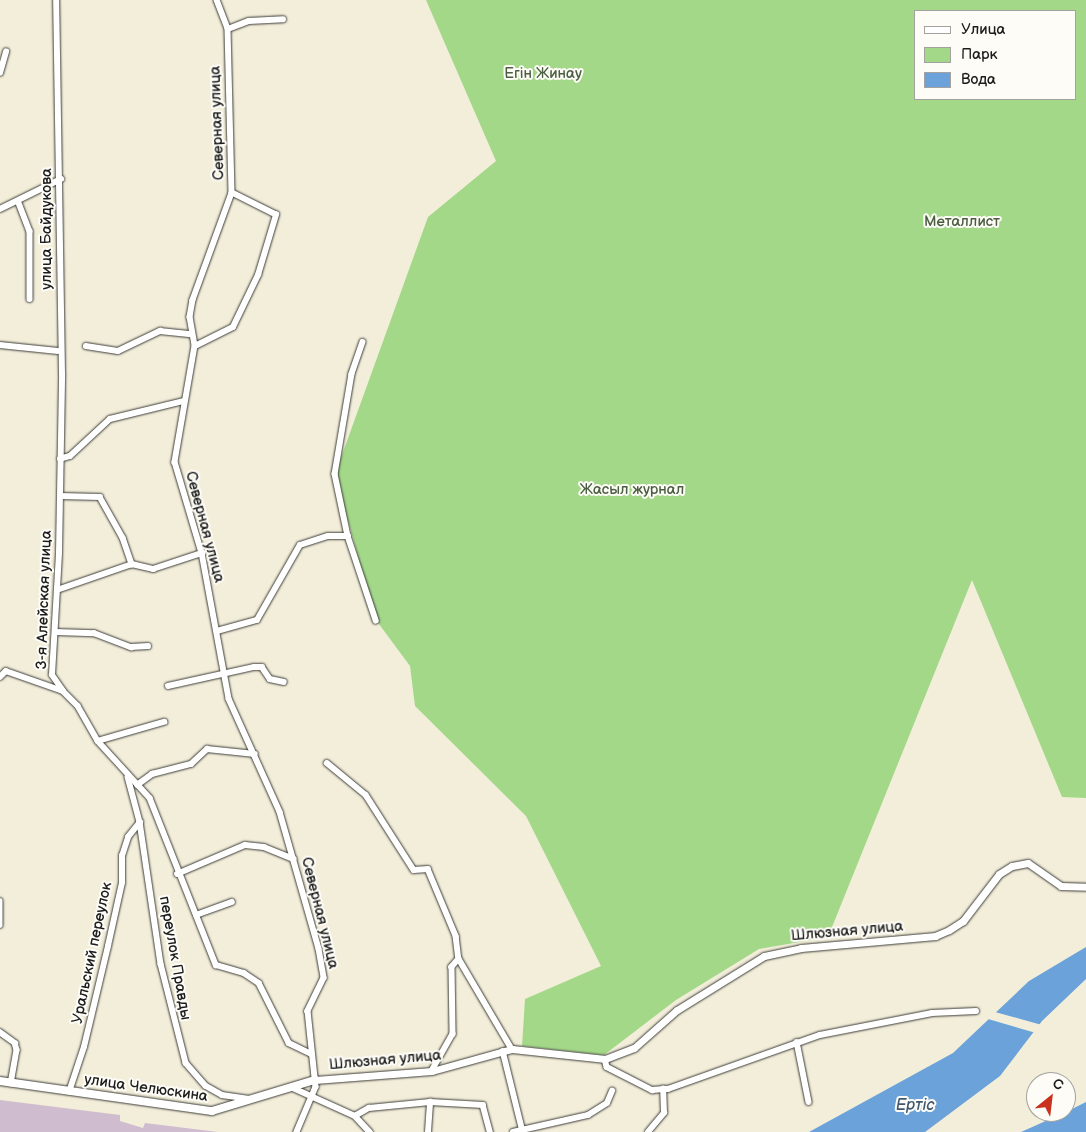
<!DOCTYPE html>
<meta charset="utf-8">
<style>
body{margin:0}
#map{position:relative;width:1086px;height:1132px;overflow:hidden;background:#f3eeda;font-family:"Balsamiq Sans",sans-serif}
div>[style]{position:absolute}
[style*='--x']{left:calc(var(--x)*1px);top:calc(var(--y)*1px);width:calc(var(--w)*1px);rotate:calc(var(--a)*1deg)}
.industrial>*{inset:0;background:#cfbdcf}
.green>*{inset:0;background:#a3d889}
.water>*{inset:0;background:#6aa2d9}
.pier>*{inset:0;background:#f3eeda}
.roads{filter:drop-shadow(0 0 1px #3c3c38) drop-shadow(0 0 1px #3c3c38)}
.minor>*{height:5.5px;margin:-2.75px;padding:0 2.75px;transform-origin:2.75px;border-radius:2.75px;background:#fff}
.tertiary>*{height:7px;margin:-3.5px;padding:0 3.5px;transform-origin:3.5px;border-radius:3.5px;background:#fff}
.secondary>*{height:8px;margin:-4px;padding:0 4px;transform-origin:4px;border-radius:4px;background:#fff}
span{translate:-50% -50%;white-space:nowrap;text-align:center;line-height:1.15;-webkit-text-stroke:4px #fdfcf7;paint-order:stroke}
.park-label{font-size:15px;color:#4b5e42}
.street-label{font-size:15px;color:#1c1c1c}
.water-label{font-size:16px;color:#3f5871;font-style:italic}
.legend{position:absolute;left:914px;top:10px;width:162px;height:90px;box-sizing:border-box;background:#fdfcf7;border:1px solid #a3a29f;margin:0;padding:6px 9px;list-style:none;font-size:15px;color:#1c1c1c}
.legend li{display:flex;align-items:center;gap:10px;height:25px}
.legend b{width:25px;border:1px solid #a3a29f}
.north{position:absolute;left:1026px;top:1072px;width:50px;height:50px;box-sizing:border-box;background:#fdfcf7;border:1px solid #a3a29f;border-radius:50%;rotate:29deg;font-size:14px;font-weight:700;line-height:20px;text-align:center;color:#1c1c1c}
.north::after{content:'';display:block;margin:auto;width:18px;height:22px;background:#c8321e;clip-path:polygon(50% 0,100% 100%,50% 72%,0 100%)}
</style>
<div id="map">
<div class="industrial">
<div style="clip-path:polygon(0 1100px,120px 1115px,120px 1121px,143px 1128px,145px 1123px,218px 1132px,0 1132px)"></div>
</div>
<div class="green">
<div style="clip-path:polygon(evenodd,426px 0,1086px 0,1086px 798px,1062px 797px,972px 580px,828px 937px,759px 949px,676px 1000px,604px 1055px,522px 1046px,525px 999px,601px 966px,526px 816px,415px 706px,410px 666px,376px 620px,335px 474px,428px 217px,496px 161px,426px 0,915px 11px,1075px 11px,1075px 99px,915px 99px,915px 11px)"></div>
</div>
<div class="water">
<div style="clip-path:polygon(1086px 947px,1086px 979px,1042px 1021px,1000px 1076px,925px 1132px,809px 1132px,953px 1053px,1029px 981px)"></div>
<div style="clip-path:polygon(1086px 1102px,1086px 1132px,1021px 1132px,1066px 1112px)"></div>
</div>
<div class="pier">
<div style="clip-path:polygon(995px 1012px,1042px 1025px,1036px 1033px,988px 1019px)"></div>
</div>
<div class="roads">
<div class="minor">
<div style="--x:217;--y:0;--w:31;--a:69"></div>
<div style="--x:228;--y:29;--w:164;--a:88.6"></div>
<div style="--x:232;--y:193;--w:114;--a:110"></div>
<div style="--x:193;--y:300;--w:17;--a:100"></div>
<div style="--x:190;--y:317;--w:29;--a:80"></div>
<div style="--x:195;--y:346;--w:118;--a:99.8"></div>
<div style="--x:175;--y:462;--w:95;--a:73.5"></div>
<div style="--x:202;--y:553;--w:148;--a:79.5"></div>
<div style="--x:229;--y:699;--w:124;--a:65.7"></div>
<div style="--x:280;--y:812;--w:142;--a:74.1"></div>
<div style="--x:319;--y:949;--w:29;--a:80"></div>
<div style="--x:324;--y:978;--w:37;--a:116"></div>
<div style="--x:308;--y:1011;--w:76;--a:84"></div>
<div style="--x:316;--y:1087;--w:49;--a:112.9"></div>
<div style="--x:228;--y:29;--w:22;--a:-21"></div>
<div style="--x:249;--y:21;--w:34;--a:-3"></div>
<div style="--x:0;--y:73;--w:22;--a:-74"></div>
<div style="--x:19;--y:203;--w:30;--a:69"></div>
<div style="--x:30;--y:231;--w:68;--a:90"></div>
<div style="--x:0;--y:209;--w:68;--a:-26.2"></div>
<div style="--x:363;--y:342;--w:34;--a:109"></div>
<div style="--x:352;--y:374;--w:101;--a:99.6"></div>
<div style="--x:335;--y:474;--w:63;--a:78.2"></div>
<div style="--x:348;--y:536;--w:89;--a:71.6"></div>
<div style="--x:0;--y:345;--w:58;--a:5.9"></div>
<div style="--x:86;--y:346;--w:32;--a:9"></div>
<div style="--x:118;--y:351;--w:47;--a:-25.5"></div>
<div style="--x:160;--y:331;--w:31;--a:6"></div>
<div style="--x:195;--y:346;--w:42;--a:-26.6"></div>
<div style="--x:233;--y:327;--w:58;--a:-64.3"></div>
<div style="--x:258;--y:275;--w:63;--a:-73.3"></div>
<div style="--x:276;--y:215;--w:49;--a:-153.4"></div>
<div style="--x:60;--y:459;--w:10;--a:-17"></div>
<div style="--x:70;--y:456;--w:54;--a:-42.8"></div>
<div style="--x:110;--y:419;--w:76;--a:-13.7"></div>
<div style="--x:60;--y:496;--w:40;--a:1.4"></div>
<div style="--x:100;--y:497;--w:47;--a:60.7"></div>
<div style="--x:123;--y:538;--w:28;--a:71"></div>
<div style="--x:57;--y:590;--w:79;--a:-19.1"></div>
<div style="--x:132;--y:564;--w:22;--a:13"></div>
<div style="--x:153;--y:569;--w:52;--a:-18.1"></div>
<div style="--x:217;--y:631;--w:41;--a:-15.4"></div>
<div style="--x:257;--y:620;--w:86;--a:-60.2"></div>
<div style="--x:300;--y:545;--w:29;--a:-18"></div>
<div style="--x:328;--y:536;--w:20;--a:0"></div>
<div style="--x:56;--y:632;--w:38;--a:2"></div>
<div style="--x:94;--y:633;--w:40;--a:21"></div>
<div style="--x:131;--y:647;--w:17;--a:-3"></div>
<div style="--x:0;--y:677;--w:8;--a:-45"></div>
<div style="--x:6;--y:671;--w:60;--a:19.3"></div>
<div style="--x:63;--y:691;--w:19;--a:-125"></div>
<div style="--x:52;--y:675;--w:122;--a:-86.7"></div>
<div style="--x:59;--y:553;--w:179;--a:-89"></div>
<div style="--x:62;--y:374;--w:374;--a:-90.9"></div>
<div style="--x:168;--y:686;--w:88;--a:-12.5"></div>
<div style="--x:254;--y:667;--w:8;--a:0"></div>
<div style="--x:262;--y:667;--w:14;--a:56"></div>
<div style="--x:270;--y:679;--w:14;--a:12"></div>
<div style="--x:63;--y:691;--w:21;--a:45"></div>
<div style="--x:78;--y:706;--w:40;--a:60.3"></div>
<div style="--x:98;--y:741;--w:77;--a:47.6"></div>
<div style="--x:150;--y:798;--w:180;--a:68.4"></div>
<div style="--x:216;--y:965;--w:29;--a:16"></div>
<div style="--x:244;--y:973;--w:18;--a:34"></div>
<div style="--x:259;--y:983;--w:67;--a:63.4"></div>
<div style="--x:289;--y:1043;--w:25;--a:26"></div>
<div style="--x:98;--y:741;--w:69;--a:-16.1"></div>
<div style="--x:327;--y:763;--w:50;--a:39.4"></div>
<div style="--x:366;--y:795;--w:89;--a:57.4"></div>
<div style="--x:414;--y:870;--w:14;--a:-4"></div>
<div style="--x:428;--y:869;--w:73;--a:67.3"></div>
<div style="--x:456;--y:936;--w:23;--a:83"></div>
<div style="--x:459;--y:959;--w:11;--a:131"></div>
<div style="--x:452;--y:967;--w:67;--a:89.1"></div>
<div style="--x:453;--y:1034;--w:43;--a:119.6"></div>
<div style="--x:128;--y:777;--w:47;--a:75.1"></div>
<div style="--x:140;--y:822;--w:144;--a:81.6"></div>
<div style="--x:161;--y:964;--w:102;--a:75.8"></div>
<div style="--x:186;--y:1063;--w:30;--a:49"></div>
<div style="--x:206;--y:1086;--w:18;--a:29"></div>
<div style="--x:222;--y:1095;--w:29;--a:8"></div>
<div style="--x:137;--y:785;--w:19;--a:-36"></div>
<div style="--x:152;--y:774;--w:40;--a:-14.4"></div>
<div style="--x:191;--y:764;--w:22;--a:-43"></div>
<div style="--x:207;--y:749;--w:48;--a:5.9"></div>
<div style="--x:177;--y:874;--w:74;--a:-23.1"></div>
<div style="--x:245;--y:845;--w:19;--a:6"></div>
<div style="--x:264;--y:847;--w:32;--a:22"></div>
<div style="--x:0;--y:901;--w:24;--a:90"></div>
<div style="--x:196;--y:915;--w:38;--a:-20"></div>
<div style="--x:459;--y:959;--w:104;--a:59.5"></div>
<div style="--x:0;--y:1032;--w:19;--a:36"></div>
<div style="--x:15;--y:1043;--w:7;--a:74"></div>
<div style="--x:17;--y:1050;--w:34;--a:100"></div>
<div style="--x:797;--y:1042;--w:61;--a:78.7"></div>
<div style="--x:503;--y:1051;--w:83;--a:76.1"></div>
<div style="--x:605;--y:1059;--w:8;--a:76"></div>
<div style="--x:607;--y:1067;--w:51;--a:27.1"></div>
<div style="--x:652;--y:1090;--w:16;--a:-4"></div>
<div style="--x:668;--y:1089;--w:161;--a:-19.6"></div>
<div style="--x:820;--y:1035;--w:114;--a:-11.1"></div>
<div style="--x:932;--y:1013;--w:44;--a:-2.6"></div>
<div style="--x:291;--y:1087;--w:70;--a:24.4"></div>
<div style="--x:355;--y:1116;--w:22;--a:47"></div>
<div style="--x:69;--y:1092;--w:47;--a:-71.6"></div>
<div style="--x:84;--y:1047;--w:104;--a:-76.6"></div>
<div style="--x:108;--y:946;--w:65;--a:-77.5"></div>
<div style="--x:122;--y:883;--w:27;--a:-90"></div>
<div style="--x:122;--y:856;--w:20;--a:-72"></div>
<div style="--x:128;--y:837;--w:19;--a:-51"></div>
<div style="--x:355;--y:1116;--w:16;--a:-30"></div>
<div style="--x:369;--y:1108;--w:61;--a:-5.6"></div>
<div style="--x:430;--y:1102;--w:53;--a:3.2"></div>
<div style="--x:483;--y:1105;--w:28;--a:75"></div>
<div style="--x:428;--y:1132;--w:30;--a:-86"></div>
<div style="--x:513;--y:1132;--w:77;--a:-12.8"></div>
<div style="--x:588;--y:1115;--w:22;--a:-32"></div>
<div style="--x:607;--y:1103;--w:13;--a:-67"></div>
<div style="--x:648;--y:1132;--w:25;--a:-50"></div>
<div style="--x:664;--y:1113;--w:24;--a:-92"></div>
</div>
<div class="tertiary">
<div style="--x:315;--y:1080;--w:117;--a:-4.4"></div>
<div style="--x:432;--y:1071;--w:83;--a:-15.4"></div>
<div style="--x:512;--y:1049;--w:94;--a:6.1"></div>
<div style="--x:605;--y:1059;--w:31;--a:-21"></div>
<div style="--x:634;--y:1048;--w:57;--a:-41.5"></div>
<div style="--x:677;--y:1010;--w:102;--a:-31.8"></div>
<div style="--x:764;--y:956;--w:38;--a:-12"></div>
<div style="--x:801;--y:948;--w:135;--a:-5.1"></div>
<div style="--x:935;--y:936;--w:15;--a:-23"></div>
<div style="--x:949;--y:930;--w:17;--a:-33"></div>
<div style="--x:963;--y:921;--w:59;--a:-52.5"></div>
<div style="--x:999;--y:874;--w:15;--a:-32"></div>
<div style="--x:1012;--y:866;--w:16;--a:-11"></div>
<div style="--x:1028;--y:863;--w:40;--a:34.9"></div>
<div style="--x:1061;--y:886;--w:25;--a:2"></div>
</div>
<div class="secondary">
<div style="--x:0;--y:1081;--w:214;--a:8.1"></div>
<div style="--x:212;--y:1111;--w:108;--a:-16.8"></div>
</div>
</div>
<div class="park-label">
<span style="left:543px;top:74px">Егін Жинау</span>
<span style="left:962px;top:222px">Металлист</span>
<span style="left:632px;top:490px">Жасыл журнал</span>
</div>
<div class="street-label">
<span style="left:217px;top:123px;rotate:-92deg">Северная улица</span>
<span style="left:47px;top:229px;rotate:-90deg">улица Байдукова</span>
<span style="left:205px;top:527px;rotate:75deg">Северная улица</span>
<span style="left:44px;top:600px;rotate:-88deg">3-я Алейская улица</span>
<span style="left:320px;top:913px;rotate:76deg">Северная улица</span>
<span style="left:847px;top:931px;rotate:-5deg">Шлюзная улица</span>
<span style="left:92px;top:953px;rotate:-78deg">Уральский переулок</span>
<span style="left:175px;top:958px;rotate:80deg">переулок Правды</span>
<span style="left:385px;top:1060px;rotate:-5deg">Шлюзная улица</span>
<span style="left:146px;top:1088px;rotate:8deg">улица Челюскина</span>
</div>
<div class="water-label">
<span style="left:915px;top:1106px">Ертіс</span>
</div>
<ul class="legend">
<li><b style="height:6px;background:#fff"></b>Улица</li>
<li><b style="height:14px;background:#a3d889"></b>Парк</li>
<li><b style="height:14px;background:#6aa2d9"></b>Вода</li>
</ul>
<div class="north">С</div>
</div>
